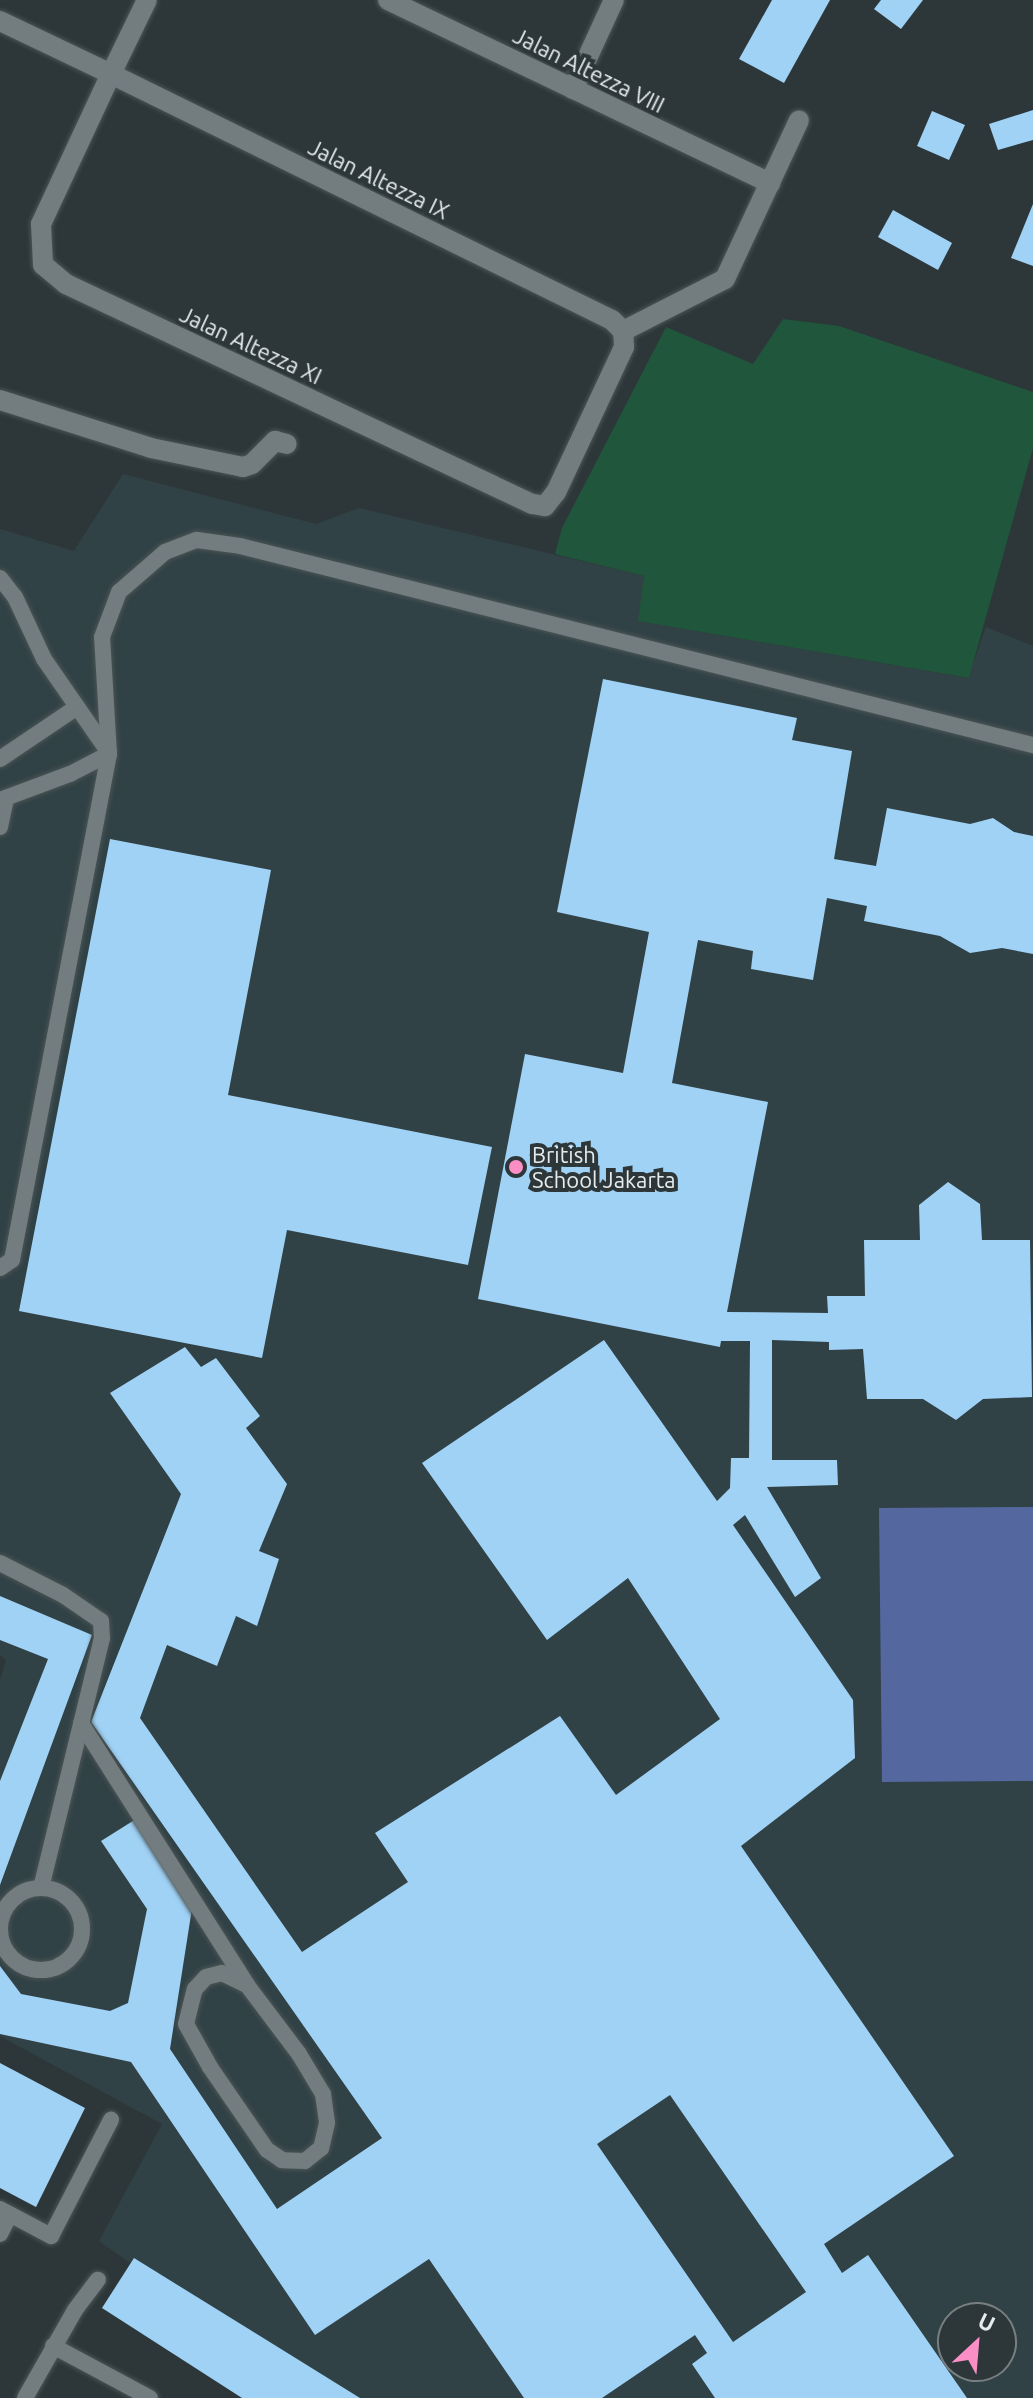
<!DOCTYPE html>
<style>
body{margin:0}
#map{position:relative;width:1033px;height:2398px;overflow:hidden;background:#2d3739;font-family:Ubuntu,sans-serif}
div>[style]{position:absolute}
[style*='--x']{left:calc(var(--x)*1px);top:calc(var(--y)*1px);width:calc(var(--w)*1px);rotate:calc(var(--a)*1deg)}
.built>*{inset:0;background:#314246}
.green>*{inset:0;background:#20563b}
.water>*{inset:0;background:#54689f}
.building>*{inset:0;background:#a0d2f6}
.roads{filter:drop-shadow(0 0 2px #4b5455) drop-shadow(0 0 2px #4b5455)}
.lane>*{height:16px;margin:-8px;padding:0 8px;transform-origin:8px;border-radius:8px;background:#737d80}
.lane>.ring{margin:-8px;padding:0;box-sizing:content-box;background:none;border:16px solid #737d80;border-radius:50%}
.street>*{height:20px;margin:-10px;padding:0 10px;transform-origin:10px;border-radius:10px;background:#737d80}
.dots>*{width:22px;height:22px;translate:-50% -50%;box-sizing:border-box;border:4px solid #2d3739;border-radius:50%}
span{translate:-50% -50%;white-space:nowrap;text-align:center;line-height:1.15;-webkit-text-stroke:8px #2d3739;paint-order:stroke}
.street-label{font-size:22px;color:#e6eced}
.poi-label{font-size:22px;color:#e6eced}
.left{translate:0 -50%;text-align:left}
.north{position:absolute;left:937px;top:2302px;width:80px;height:80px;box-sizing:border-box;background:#2d3739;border:2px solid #777f81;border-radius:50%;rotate:26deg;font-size:22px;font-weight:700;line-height:32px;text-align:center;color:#e6eced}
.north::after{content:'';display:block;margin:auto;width:28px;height:36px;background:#fb8fc5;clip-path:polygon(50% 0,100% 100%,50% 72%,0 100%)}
</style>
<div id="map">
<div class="built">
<div style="clip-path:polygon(evenodd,123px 474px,316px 524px,359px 508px,644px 576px,639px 621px,968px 678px,986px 627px,1033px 646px,1033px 2398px,323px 2398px,99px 2241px,162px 2124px,0 2036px,0 1680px,6px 1660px,0 1655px,0 529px,74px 551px,123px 474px,953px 2318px,1001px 2318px,1001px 2366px,953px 2366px,953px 2318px)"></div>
</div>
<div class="green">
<div style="clip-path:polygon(783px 319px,839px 326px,1033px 392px,1033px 448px,969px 678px,638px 621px,644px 576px,555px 554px,562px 528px,666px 327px,753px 364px)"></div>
</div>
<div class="water">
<div style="clip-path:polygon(1033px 1507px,1033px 1781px,882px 1782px,879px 1508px)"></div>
</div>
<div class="building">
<div style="clip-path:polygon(772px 0,830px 0,784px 83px,739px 59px)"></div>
<div style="clip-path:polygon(881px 0,923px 0,901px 29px,874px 9px)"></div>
<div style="clip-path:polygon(1033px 110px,1033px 140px,998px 150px,989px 124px)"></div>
<div style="clip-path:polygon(932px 111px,965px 125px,949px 160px,917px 146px)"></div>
<div style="clip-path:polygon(1033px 204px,1033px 266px,1011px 258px)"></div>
<div style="clip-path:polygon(893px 210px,952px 243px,938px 270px,878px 237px)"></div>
<div style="clip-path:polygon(evenodd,603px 679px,797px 718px,792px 740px,852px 751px,834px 859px,876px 866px,887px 808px,970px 824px,993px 818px,1014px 832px,1033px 836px,1033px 954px,1002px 948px,970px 953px,940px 936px,864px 921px,867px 906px,827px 898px,813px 980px,751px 969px,753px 951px,698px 940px,672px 1083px,768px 1102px,727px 1312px,828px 1313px,827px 1296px,865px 1296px,864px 1240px,920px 1240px,919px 1205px,948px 1182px,980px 1204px,982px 1240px,1030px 1240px,1032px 1397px,983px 1399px,956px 1420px,923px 1399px,867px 1399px,863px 1349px,829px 1350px,829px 1342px,772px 1340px,772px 1460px,837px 1460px,838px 1485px,767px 1487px,821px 1578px,795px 1597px,745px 1515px,733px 1525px,853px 1700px,855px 1758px,741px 1846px,954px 2156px,824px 2244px,842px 2273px,868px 2255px,967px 2398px,715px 2398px,692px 2364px,707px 2353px,695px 2335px,602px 2398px,524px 2398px,429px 2259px,315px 2335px,131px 2062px,0 2034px,0 1966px,21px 1994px,110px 2011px,128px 2003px,147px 1909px,101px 1841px,136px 1819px,193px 1902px,170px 2049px,277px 2209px,382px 2138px,91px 1722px,181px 1494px,110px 1393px,185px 1347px,201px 1367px,216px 1358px,260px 1416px,246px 1428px,287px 1484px,259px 1551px,279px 1559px,257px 1626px,236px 1616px,217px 1666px,167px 1645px,140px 1718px,302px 1952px,408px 1882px,375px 1833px,560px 1716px,616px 1795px,720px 1719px,628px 1578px,547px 1640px,422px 1463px,604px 1340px,717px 1501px,730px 1488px,731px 1458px,749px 1458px,750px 1341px,721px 1341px,720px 1347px,478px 1299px,525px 1054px,623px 1073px,649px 932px,557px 912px,603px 679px,670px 2095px,806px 2292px,733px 2342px,597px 2144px,670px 2095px)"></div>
<div style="clip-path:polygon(110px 839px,271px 870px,228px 1095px,492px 1147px,468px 1265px,287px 1230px,262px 1358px,19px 1311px)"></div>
<div style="clip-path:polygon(0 1596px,92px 1635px,0 1885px,0 1781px,48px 1659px,0 1640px)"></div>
<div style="clip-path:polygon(0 2063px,85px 2108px,36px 2207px,0 2188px)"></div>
<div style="clip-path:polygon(134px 2258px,360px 2398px,242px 2398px,102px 2308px)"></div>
</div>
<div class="roads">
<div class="lane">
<div style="--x:0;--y:578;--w:24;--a:52"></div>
<div style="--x:15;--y:597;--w:68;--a:64.9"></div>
<div style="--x:44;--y:659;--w:114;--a:55.3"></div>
<div style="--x:0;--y:759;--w:93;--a:-34"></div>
<div style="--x:0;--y:800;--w:75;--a:-20.4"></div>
<div style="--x:70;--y:774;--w:44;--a:-27.1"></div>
<div style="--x:0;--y:827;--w:30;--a:-78"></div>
<div style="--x:0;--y:1268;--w:14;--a:-34"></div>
<div style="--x:12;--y:1260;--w:515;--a:-79.15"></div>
<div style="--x:109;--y:754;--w:117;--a:-93.4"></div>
<div style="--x:102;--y:637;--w:48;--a:-69.3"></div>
<div style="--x:119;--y:592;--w:61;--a:-41"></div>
<div style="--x:165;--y:552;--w:34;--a:-21"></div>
<div style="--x:197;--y:540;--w:43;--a:7.9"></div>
<div style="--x:240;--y:546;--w:818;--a:14.09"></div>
<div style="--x:0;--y:1563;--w:71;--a:26.9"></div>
<div style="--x:63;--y:1595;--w:46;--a:34.4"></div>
<div style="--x:101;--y:1621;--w:17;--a:87"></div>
<div style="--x:102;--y:1638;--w:257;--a:103.7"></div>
<div style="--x:81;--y:1723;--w:310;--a:57.6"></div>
<div class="ring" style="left:0;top:1888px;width:66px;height:66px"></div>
<div style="--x:222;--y:1973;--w:28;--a:26"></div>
<div style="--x:247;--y:1985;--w:86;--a:53"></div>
<div style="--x:299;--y:2054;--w:47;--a:59"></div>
<div style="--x:323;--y:2094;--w:29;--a:82"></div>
<div style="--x:327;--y:2123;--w:26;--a:103"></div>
<div style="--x:321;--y:2148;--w:21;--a:141"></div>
<div style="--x:305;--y:2161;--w:23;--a:-178"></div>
<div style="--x:282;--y:2160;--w:18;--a:-146"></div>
<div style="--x:267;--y:2150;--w:101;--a:-124.5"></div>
<div style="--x:210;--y:2067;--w:49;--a:-119.2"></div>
<div style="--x:186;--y:2024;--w:36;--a:-76"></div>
<div style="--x:195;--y:1989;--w:16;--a:-47"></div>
<div style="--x:206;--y:1977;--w:16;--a:-14"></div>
<div style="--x:0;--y:2209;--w:58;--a:27.9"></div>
<div style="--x:51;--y:2236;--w:131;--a:-62.7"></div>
<div style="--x:0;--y:2234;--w:22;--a:-63"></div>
<div style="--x:53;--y:2346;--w:110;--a:28.2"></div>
<div style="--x:25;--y:2398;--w:101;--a:-60.4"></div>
<div style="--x:75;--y:2310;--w:38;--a:-53"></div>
</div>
<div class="street">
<div style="--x:388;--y:0;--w:424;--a:25.6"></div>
<div style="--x:0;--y:21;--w:123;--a:25.5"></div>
<div style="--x:111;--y:74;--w:558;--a:26.15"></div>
<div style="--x:612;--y:320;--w:16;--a:45"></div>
<div style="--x:623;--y:331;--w:16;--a:86"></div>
<div style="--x:624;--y:347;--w:160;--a:115.1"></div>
<div style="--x:556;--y:492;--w:18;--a:128"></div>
<div style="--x:545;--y:506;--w:13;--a:-171"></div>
<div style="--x:532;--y:504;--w:515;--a:-154.73"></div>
<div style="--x:66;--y:284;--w:30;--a:-140"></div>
<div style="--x:43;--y:265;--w:41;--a:-92.8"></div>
<div style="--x:41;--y:224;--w:166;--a:-65"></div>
<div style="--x:111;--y:74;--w:82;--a:-64.1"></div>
<div style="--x:573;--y:89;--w:98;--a:-65.3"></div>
<div style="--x:623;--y:331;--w:114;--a:-27"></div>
<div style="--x:725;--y:279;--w:175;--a:-65"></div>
<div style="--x:0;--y:400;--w:158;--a:17.6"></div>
<div style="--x:151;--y:448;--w:94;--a:11.7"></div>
<div style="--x:243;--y:467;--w:9;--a:-18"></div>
<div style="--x:252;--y:464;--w:33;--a:-45"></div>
<div style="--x:275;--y:441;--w:12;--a:14"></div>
</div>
</div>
<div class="dots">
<div style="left:516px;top:1167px;background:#fb8fc5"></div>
</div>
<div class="street-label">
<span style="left:589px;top:70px;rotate:26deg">Jalan Altezza VIII</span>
<span style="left:379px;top:179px;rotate:26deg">Jalan Altezza IX</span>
<span style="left:251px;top:345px;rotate:25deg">Jalan Altezza XI</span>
</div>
<div class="poi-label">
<span class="left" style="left:532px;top:1167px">British<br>School Jakarta</span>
</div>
<div class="north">U</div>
</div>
